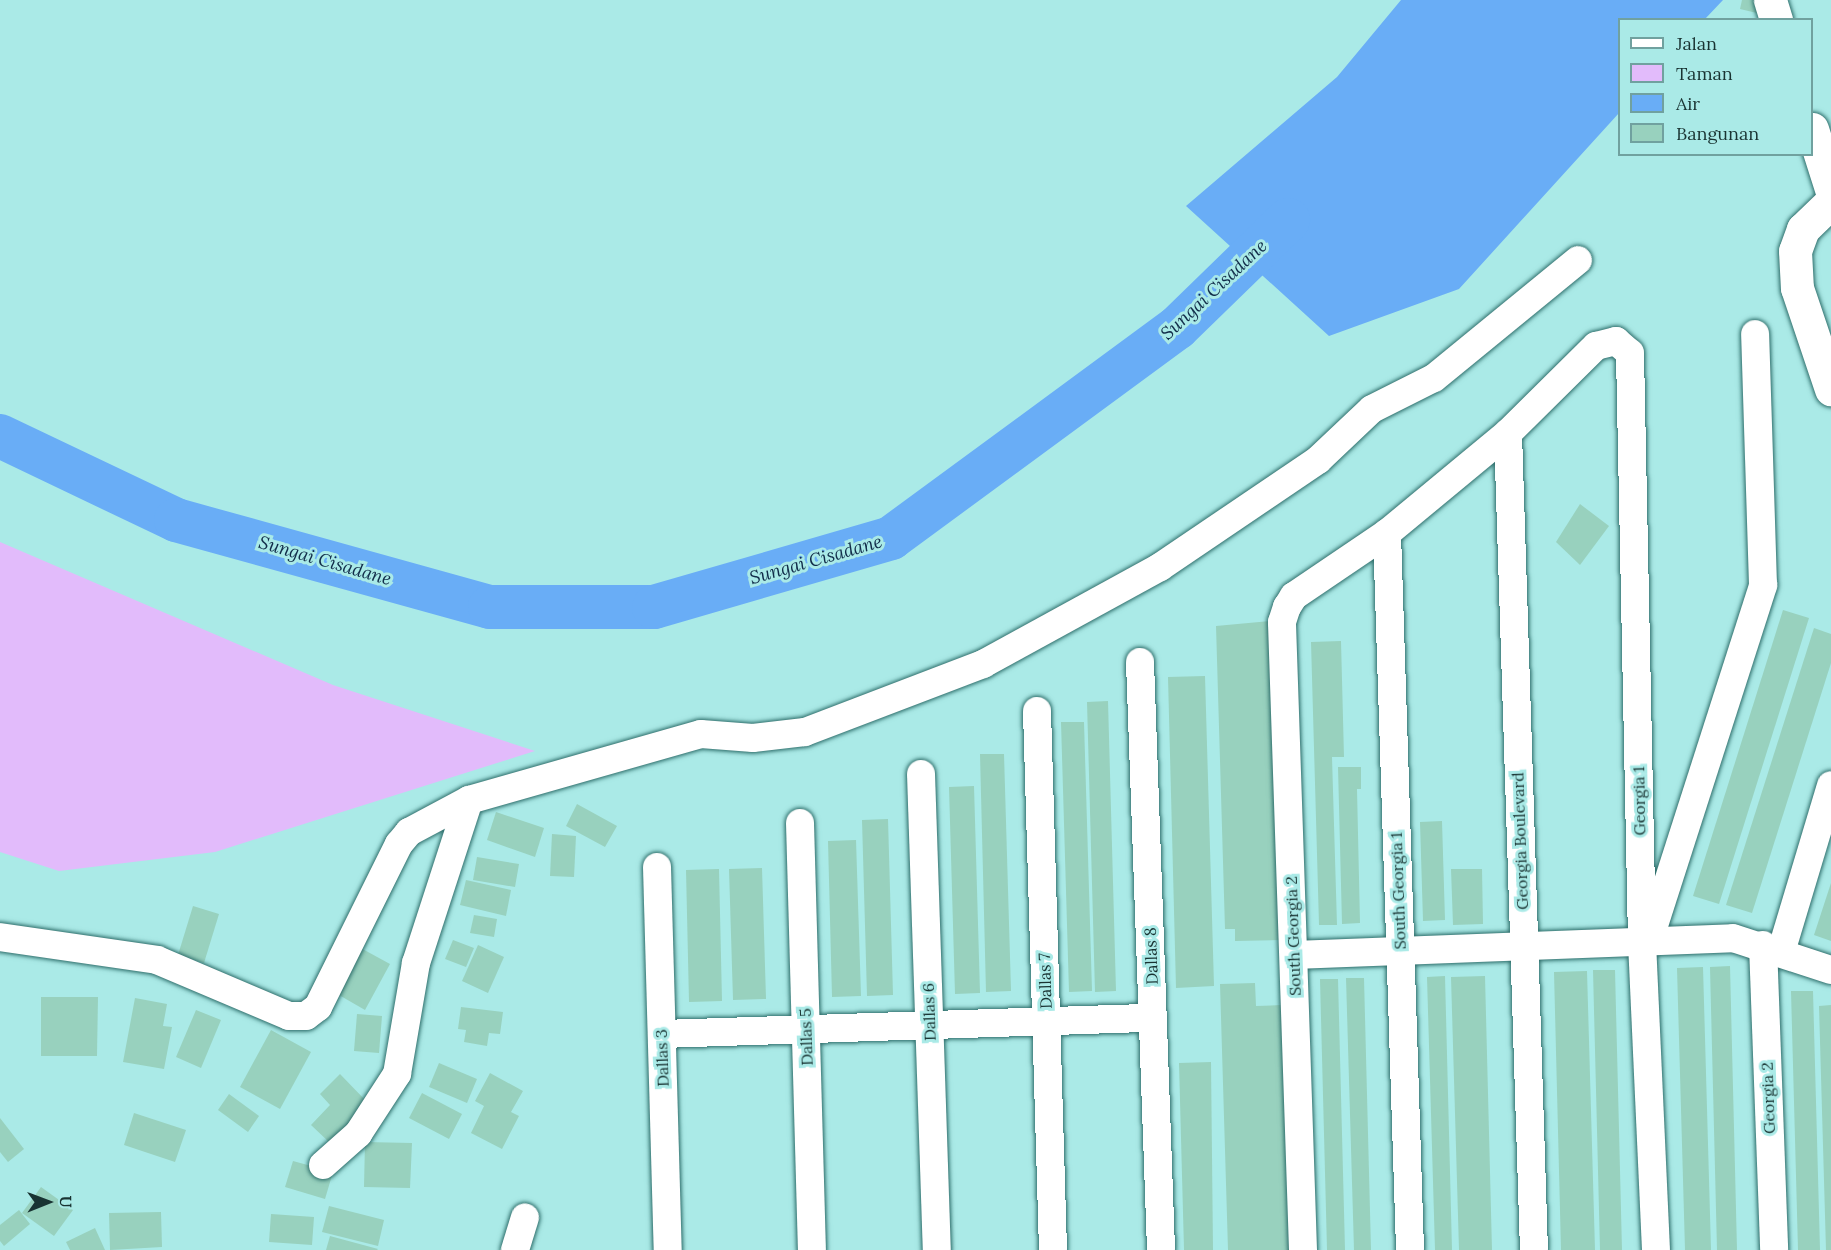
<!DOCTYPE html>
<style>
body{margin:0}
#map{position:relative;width:1831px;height:1250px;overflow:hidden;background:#aaeae7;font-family:Lora,serif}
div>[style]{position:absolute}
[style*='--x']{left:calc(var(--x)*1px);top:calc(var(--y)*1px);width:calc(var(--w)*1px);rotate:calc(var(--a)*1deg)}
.green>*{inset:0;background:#e2bbfb}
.water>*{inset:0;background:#69adf6}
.river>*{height:44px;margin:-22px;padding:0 22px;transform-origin:22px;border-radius:22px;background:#69adf6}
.building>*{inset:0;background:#98d1be}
.roads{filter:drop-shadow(0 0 2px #2e6e6b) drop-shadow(0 0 2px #2e6e6b)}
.minor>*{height:28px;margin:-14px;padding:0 14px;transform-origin:14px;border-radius:14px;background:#fff}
.secondary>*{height:33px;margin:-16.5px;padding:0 16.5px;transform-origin:16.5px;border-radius:16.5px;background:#fff}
span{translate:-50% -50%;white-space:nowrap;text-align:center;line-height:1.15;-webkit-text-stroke:6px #aaeae7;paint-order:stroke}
.street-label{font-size:16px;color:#193332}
.water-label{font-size:18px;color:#112c49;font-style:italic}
.legend{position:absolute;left:1618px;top:18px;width:195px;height:138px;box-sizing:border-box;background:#aaeae7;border:2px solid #70a19f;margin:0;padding:8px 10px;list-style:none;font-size:18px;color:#193332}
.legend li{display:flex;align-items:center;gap:12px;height:30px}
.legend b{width:30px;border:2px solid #70a19f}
.north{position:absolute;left:18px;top:1172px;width:60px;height:60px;-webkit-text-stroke:4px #aaeae7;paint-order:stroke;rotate:89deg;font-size:16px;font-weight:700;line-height:24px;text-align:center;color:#193332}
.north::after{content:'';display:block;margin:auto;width:21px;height:27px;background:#193332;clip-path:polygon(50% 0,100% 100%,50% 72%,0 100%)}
</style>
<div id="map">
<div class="green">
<div style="clip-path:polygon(0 542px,333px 685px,535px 751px,215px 852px,59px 871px,0 852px)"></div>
</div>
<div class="water">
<div style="clip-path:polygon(1401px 0,1723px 0,1705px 19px,1620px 20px,1619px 113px,1459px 289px,1329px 336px,1186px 206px,1337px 77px)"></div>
</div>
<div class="river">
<div style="--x:0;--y:436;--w:195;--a:25.5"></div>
<div style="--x:176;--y:520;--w:326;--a:15.5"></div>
<div style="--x:490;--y:607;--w:164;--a:0"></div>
<div style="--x:654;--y:607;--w:247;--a:-16.2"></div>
<div style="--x:891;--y:538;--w:355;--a:-36.3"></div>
<div style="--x:1177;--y:328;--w:155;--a:-44.2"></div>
</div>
<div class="building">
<div style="clip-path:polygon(1742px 0,1764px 0,1761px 14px,1740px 9px)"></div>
<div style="clip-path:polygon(1580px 504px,1609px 526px,1580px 565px,1556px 542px)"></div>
<div style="clip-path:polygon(1783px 610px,1809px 618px,1719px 904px,1693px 896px)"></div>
<div style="clip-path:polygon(1270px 621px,1280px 940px,1235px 941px,1235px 929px,1225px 929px,1216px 626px)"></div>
<div style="clip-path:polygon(1814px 628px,1831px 634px,1831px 663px,1752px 913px,1726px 905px)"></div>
<div style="clip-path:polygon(1341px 641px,1344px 757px,1332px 757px,1337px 925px,1319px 925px,1311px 642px)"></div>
<div style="clip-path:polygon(1205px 676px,1214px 986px,1176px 988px,1168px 677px)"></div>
<div style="clip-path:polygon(1108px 701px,1116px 991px,1095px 992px,1087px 702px)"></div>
<div style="clip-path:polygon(1061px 722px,1084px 722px,1092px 991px,1069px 992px)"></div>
<div style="clip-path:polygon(980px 754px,1004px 754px,1011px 991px,986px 992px)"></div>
<div style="clip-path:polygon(1338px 767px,1361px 767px,1361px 789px,1357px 789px,1360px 923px,1342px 924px)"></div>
<div style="clip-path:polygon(974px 786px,980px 993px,955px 994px,949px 787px)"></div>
<div style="clip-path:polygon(577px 804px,617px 826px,605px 847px,566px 826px)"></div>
<div style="clip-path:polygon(496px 812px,544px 828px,535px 857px,487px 840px)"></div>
<div style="clip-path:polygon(888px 819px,893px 995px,867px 996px,862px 820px)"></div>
<div style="clip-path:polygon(1442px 821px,1445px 920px,1423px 921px,1420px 822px)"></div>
<div style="clip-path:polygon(552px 834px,576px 836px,574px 877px,550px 876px)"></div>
<div style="clip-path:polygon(856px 840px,861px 996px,832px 997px,828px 841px)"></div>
<div style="clip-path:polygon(477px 857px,519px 864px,515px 887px,473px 880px)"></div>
<div style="clip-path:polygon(762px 868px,766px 999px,733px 1000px,729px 869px)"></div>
<div style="clip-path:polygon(719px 869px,722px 1001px,689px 1002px,686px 870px)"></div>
<div style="clip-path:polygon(1451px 869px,1482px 869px,1483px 924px,1453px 925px)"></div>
<div style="clip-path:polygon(466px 880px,511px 890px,506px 916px,460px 905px)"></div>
<div style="clip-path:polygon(1831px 883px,1831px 941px,1814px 935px)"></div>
<div style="clip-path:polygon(193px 906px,219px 914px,204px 963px,178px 955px)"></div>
<div style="clip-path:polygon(474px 915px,497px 919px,494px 937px,470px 933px)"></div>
<div style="clip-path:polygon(453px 940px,474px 948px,466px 967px,445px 959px)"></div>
<div style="clip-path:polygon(478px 945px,504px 957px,488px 993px,462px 981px)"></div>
<div style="clip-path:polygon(357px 946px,390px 964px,365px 1010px,332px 991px)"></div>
<div style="clip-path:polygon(1730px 966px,1737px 1250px,1717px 1250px,1710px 967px)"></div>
<div style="clip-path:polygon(1703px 967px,1711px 1250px,1685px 1250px,1677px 968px)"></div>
<div style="clip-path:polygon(1593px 970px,1615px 970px,1622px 1250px,1600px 1250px)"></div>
<div style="clip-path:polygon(1587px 971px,1595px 1250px,1561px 1250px,1554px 972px)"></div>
<div style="clip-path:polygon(1445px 976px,1452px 1250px,1435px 1250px,1427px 977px)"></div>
<div style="clip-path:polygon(1485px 976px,1492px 1250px,1459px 1250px,1451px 977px)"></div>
<div style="clip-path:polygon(1346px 978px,1364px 978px,1371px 1250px,1354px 1250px)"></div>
<div style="clip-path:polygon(1320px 979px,1338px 979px,1345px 1250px,1327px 1250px)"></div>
<div style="clip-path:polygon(1255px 983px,1256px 1006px,1282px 1005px,1289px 1250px,1228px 1250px,1220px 984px)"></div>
<div style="clip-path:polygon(1791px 991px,1813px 991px,1820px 1250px,1798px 1250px)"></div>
<div style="clip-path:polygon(41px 997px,98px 997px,97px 1056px,41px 1056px)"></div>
<div style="clip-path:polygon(135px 998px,167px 1004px,163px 1026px,172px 1027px,164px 1069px,123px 1062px)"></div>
<div style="clip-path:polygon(1831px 1005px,1831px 1250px,1826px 1250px,1819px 1006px)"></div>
<div style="clip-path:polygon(461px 1007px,503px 1012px,500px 1034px,489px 1033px,487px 1046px,464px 1042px,466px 1030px,458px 1029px)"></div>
<div style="clip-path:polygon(196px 1010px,221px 1020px,201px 1068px,176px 1057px)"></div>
<div style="clip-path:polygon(357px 1014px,382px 1016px,379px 1053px,354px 1051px)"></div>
<div style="clip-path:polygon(271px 1030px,311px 1052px,280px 1109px,240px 1087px)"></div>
<div style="clip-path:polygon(1211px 1062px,1213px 1250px,1184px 1250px,1179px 1063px)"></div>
<div style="clip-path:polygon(439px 1063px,477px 1079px,467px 1103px,429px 1087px)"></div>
<div style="clip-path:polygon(490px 1073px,523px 1091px,511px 1112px,519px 1116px,502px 1149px,471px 1133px,484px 1106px,475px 1101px)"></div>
<div style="clip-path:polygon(340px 1074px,368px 1103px,330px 1143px,311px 1125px,330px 1105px,320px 1094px)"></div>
<div style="clip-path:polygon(422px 1093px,462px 1114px,449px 1139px,409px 1118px)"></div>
<div style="clip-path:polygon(229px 1094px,259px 1116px,248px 1132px,218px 1110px)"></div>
<div style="clip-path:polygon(134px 1113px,186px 1130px,175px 1162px,124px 1145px)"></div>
<div style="clip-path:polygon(0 1118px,24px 1149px,8px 1162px,0 1152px)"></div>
<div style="clip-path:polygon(365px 1142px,412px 1143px,410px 1188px,364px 1187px)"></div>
<div style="clip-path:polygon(293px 1161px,333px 1172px,325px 1199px,285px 1187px)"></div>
<div style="clip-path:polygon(41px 1187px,73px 1210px,54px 1236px,22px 1213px)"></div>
<div style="clip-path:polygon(329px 1206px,384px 1220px,378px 1246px,322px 1232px)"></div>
<div style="clip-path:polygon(19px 1210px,30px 1224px,4px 1246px,0 1241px,0 1225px)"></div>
<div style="clip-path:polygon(161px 1212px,162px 1247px,110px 1250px,109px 1213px)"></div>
<div style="clip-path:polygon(271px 1214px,314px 1217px,312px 1245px,269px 1242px)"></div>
<div style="clip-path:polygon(95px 1228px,105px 1250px,70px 1250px,66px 1242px)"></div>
<div style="clip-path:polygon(330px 1236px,378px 1249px,377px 1250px,326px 1250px)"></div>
</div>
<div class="roads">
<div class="minor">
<div style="--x:1508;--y:433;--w:817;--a:88.18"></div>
<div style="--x:1387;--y:533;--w:717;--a:88.16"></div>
<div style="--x:1140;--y:662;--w:588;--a:87.95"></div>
<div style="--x:1037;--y:711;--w:539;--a:88.3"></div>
<div style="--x:921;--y:774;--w:476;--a:88.1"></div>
<div style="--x:800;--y:823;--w:427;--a:88.4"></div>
<div style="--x:657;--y:867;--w:383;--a:88.4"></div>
<div style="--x:0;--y:937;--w:159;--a:8.3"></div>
<div style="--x:157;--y:960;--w:143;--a:23"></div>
<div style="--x:289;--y:1016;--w:17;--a:0"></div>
<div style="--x:306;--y:1016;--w:15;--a:-37"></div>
<div style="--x:318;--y:1007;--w:182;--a:-63.6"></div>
<div style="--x:399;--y:844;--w:16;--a:-50"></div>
<div style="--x:409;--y:832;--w:68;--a:-28.1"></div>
<div style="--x:469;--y:800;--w:241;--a:-15.9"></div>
<div style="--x:701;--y:734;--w:52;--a:4.4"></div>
<div style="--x:753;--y:738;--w:52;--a:-6.6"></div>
<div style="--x:805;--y:732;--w:191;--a:-20.9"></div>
<div style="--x:983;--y:664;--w:202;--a:-28.7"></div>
<div style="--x:1160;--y:567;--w:191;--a:-34.1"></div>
<div style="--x:1318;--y:460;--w:74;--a:-43.4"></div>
<div style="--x:1372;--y:409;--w:69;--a:-26.6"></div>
<div style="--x:1434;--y:378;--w:186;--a:-39.3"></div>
<div style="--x:1649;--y:941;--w:374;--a:-72.2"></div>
<div style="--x:1763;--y:585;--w:251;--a:-91.8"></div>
<div style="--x:1763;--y:945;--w:305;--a:87.9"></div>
<div style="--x:1781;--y:952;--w:174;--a:-73.3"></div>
<div style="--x:1294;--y:955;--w:439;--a:-2.2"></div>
<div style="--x:1733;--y:938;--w:103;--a:18.1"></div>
<div style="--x:662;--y:1034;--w:491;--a:-1.9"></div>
<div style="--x:323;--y:1165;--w:47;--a:-41.5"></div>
<div style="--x:358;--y:1134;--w:72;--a:-57"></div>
<div style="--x:397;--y:1074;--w:113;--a:-80.3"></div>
<div style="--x:416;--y:963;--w:171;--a:-72"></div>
<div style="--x:515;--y:1250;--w:34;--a:-73"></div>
<div style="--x:1303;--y:1250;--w:628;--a:-91.92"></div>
<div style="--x:1282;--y:622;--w:16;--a:-72"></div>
<div style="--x:1287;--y:607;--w:13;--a:-58"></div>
<div style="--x:1294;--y:596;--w:112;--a:-34.1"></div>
<div style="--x:1387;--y:533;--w:157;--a:-39.6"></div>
<div style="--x:1508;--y:433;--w:124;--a:-44.7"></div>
<div style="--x:1596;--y:346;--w:21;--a:-14"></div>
<div style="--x:1616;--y:341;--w:18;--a:41"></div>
<div style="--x:1630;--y:353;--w:589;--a:88.83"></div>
<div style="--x:1642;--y:942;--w:308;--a:87.4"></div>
</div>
<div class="secondary">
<div style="--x:1770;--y:0;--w:21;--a:73"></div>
<div style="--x:1812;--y:129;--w:63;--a:72.4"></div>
<div style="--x:1831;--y:202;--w:39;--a:136"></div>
<div style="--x:1803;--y:229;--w:23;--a:110"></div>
<div style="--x:1795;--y:251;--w:37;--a:87"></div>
<div style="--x:1797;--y:288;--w:107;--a:71.4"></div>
</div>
</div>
<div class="street-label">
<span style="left:1639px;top:801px;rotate:-91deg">Georgia 1</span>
<span style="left:1520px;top:841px;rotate:-92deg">Georgia Boulevard</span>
<span style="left:1398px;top:891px;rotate:-92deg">South Georgia 1</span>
<span style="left:1293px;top:936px;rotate:-92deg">South Georgia 2</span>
<span style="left:1151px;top:956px;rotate:-92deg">Dallas 8</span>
<span style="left:1045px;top:981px;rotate:-92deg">Dallas 7</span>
<span style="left:929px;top:1012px;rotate:-92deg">Dallas 6</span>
<span style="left:806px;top:1037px;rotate:-92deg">Dallas 5</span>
<span style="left:662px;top:1058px;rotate:-92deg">Dallas 3</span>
<span style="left:1768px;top:1098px;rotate:-92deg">Georgia 2</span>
</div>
<div class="water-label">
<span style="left:1214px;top:290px;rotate:-43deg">Sungai Cisadane</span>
<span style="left:816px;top:560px;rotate:-16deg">Sungai Cisadane</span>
<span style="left:325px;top:561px;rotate:16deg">Sungai Cisadane</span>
</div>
<ul class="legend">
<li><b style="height:8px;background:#fff"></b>Jalan</li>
<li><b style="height:16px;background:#e2bbfb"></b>Taman</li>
<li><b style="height:16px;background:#69adf6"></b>Air</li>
<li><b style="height:16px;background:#98d1be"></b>Bangunan</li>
</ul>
<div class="north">U</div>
</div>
